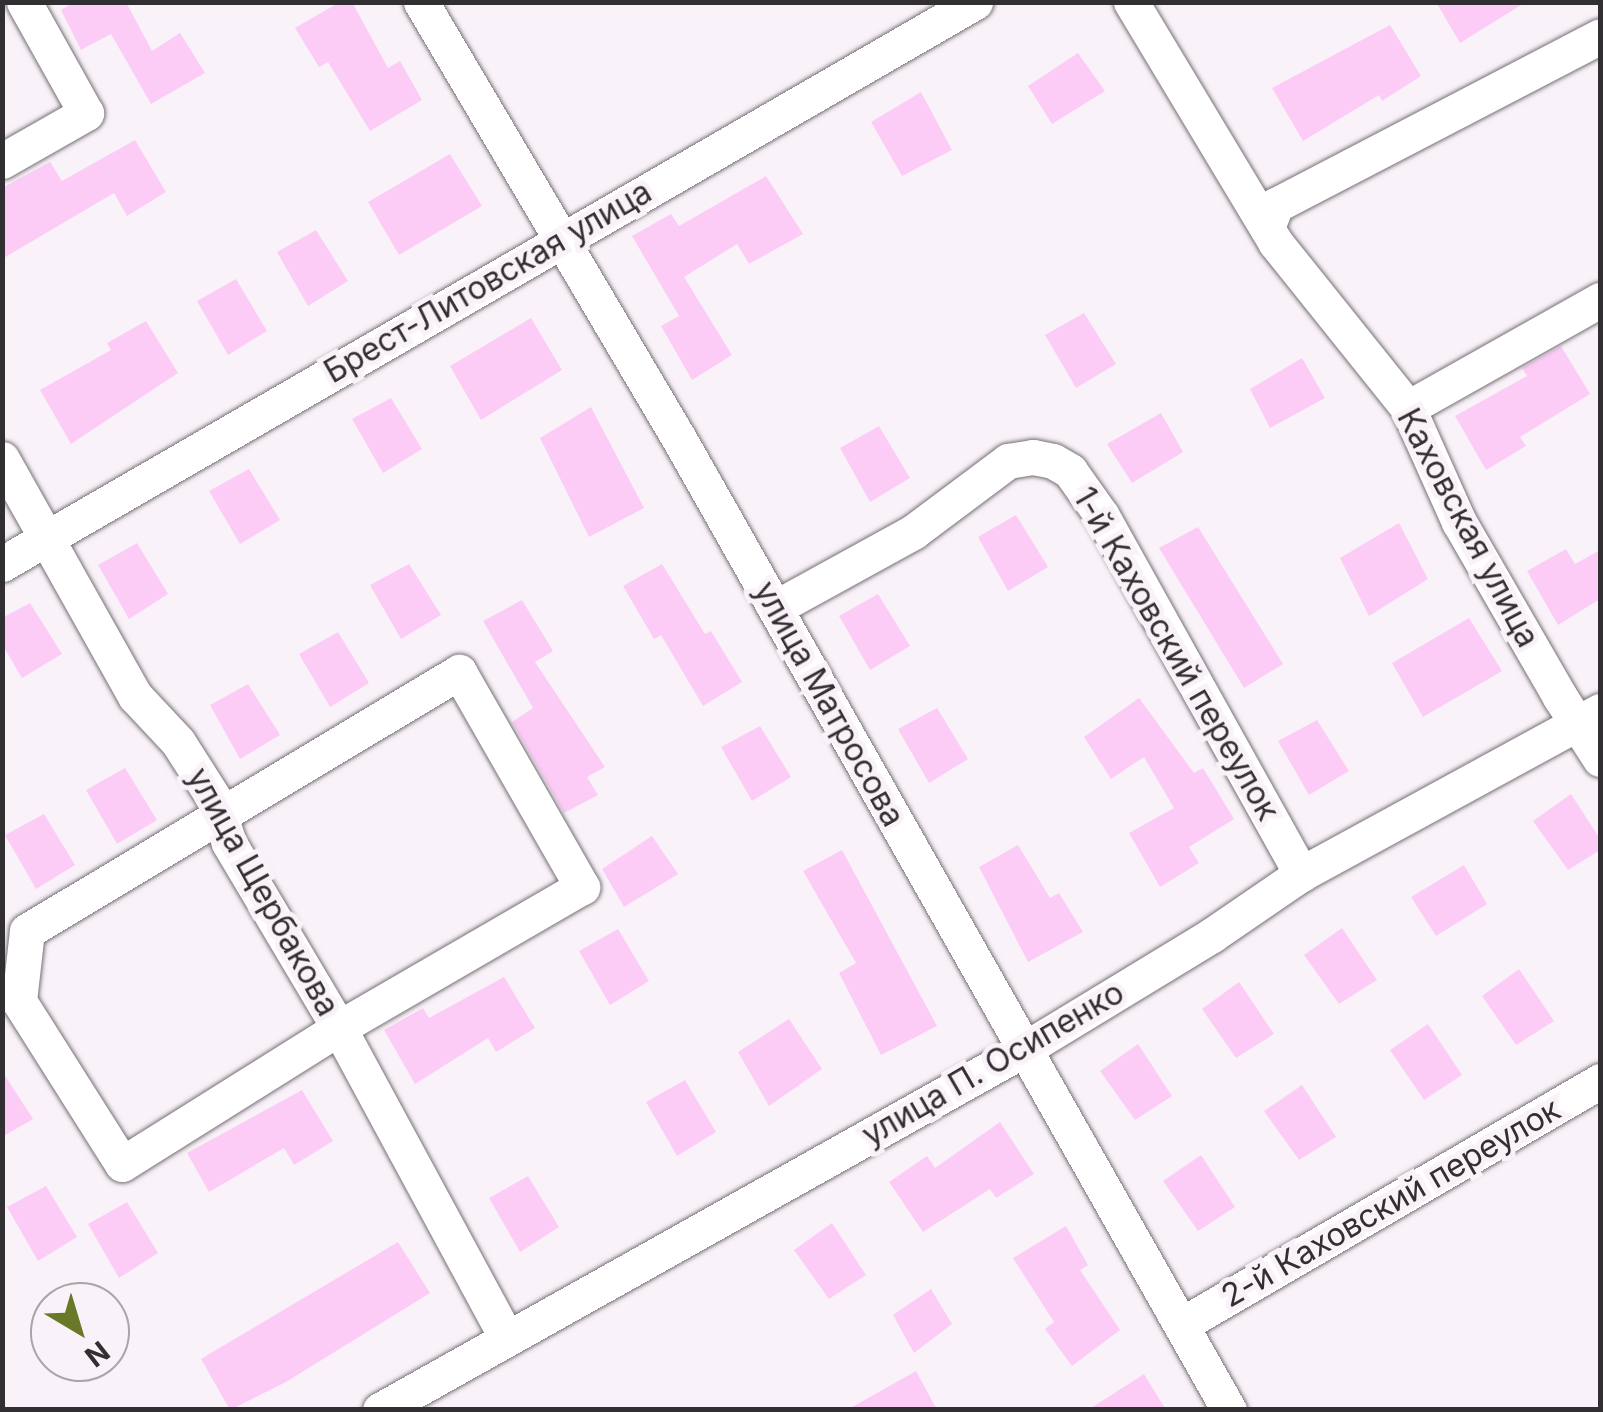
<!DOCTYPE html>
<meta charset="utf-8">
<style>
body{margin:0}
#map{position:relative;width:1603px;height:1412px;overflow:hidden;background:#faf2f9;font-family:Inter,sans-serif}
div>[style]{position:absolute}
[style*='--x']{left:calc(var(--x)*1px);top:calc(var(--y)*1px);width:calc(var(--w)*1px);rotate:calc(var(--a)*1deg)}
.building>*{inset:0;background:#fcccf7}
.roads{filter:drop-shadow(0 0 2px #767076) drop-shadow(0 0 2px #767076)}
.minor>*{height:35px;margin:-17.5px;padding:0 17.5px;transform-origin:17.5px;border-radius:17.5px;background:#fff}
span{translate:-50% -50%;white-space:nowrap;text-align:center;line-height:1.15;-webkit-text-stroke:10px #faf2f9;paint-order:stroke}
.street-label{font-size:32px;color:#322f32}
.frame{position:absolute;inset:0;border:5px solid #322f32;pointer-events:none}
.north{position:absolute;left:30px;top:1282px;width:100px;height:100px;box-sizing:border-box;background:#faf2f9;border:2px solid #aaa4a9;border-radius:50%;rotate:142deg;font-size:28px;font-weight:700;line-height:40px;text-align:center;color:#322f32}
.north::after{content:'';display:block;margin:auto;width:35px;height:45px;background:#697927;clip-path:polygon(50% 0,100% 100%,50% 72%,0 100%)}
</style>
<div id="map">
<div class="building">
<div style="clip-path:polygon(74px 2px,126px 2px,152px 51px,180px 33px,205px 73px,151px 104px,111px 34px,81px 50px,61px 10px)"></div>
<div style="clip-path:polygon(340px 2px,352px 2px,388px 68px,400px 61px,422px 100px,370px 131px,328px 62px,319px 67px,295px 28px)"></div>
<div style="clip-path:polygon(1436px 2px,1526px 2px,1460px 43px)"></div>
<div style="clip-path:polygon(1390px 25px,1421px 76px,1382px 101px,1379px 95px,1303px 141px,1272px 88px)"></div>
<div style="clip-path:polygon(1078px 53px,1105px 91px,1052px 124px,1028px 86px)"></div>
<div style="clip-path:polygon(921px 92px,952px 150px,902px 176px,871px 122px)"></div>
<div style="clip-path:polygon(135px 140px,166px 192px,127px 216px,114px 193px,2px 259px,2px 188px,50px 162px,62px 181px)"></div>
<div style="clip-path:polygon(450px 154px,482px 206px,399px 255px,368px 202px)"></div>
<div style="clip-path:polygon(766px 176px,803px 234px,749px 264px,737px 244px,684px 277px,732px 355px,692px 380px,661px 326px,679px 316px,632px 236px,671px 214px,679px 226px)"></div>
<div style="clip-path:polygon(316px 230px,348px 281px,308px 306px,277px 252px)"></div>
<div style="clip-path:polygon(236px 279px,267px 331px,228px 355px,197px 301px)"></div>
<div style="clip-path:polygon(1084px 313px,1116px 364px,1076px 388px,1045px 335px)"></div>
<div style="clip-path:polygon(531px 318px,562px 370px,481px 420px,450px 366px)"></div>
<div style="clip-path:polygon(146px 321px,178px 373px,71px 444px,40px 390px,111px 350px,107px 343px)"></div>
<div style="clip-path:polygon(1561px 346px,1590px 394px,1520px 437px,1526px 446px,1486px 470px,1455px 416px,1527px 376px,1522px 368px)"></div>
<div style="clip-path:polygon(1302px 358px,1325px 398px,1270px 428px,1250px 389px)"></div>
<div style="clip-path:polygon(391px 398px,422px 449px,383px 473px,352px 419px)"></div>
<div style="clip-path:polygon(591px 407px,644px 508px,589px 537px,540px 438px)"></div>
<div style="clip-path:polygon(1161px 413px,1183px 452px,1132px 483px,1107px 444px)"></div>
<div style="clip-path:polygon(879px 426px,910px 478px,870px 502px,840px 448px)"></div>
<div style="clip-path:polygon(249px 469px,280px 520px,240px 544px,209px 491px)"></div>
<div style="clip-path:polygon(1016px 515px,1048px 567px,1008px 591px,978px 537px)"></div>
<div style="clip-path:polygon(1399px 523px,1428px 579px,1369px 616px,1340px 558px)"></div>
<div style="clip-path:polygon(1198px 527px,1283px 664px,1244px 688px,1159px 548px)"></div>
<div style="clip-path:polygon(137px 543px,168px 594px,129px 619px,98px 565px)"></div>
<div style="clip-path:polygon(1566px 549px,1575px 564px,1600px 550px,1600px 599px,1558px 625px,1527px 571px)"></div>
<div style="clip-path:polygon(409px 564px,441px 615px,401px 639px,370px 585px)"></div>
<div style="clip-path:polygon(662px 564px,705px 634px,711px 631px,742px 682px,703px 706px,661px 635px,654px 639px,623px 586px)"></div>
<div style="clip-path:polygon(878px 594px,910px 646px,870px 670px,839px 616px)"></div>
<div style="clip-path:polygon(522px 600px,553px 651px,535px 662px,605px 767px,587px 777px,598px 795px,564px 813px,512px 722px,533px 708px,483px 621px)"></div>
<div style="clip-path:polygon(30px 603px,62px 654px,22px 678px,2px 644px,2px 618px)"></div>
<div style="clip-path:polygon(1469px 618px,1502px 671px,1423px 717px,1392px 663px)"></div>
<div style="clip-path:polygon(338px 632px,369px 683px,330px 707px,299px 654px)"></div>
<div style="clip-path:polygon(248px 684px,280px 735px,240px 759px,210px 705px)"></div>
<div style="clip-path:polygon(1139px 698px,1194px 773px,1203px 768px,1234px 819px,1189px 847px,1199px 863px,1160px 887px,1129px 833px,1174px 808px,1144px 757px,1111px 779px,1084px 737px)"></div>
<div style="clip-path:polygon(937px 708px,968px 759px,929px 783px,898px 729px)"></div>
<div style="clip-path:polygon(1317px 720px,1349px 771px,1309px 795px,1278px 741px)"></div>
<div style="clip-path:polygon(760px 726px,791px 777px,752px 801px,721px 747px)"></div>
<div style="clip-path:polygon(125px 768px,157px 820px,117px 844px,86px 790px)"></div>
<div style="clip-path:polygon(1571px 794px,1600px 839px,1600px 850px,1568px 870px,1533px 821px)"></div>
<div style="clip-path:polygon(44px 814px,75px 865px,36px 889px,5px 835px)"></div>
<div style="clip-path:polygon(652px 836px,678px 874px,624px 907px,602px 869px)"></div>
<div style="clip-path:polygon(1018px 845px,1050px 898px,1059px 893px,1083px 932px,1028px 962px,979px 867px)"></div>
<div style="clip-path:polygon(842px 850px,937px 1026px,881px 1055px,839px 973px,856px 963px,803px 871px)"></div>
<div style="clip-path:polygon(1464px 865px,1487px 904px,1436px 936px,1411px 897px)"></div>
<div style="clip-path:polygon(1342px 928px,1377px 980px,1339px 1004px,1304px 955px)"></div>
<div style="clip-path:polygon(618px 929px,649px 981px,610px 1005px,579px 951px)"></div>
<div style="clip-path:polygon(1519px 969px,1554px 1021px,1516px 1045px,1482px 996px)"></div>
<div style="clip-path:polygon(504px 977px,535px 1028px,496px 1052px,488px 1038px,415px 1084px,384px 1030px,423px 1008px,429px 1018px)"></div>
<div style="clip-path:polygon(1239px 982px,1274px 1034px,1236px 1058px,1202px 1009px)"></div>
<div style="clip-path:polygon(789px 1019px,822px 1069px,769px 1106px,738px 1052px)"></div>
<div style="clip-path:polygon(1428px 1024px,1462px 1075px,1424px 1100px,1390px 1050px)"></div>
<div style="clip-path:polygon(1138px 1044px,1172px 1096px,1135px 1120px,1100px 1071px)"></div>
<div style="clip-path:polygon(2px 1071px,33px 1119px,2px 1137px)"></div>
<div style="clip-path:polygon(685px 1080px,716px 1132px,677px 1156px,646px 1102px)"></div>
<div style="clip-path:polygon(1302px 1085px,1336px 1137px,1299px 1160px,1264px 1111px)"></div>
<div style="clip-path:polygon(302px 1090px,333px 1141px,294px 1165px,284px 1148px,209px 1192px,187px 1153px)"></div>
<div style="clip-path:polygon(1000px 1122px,1034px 1174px,996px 1198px,990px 1189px,923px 1232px,889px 1182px,927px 1156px,935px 1168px)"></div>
<div style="clip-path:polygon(1201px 1155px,1235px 1207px,1198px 1231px,1163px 1181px)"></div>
<div style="clip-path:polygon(528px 1176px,559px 1227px,520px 1252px,489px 1198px)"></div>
<div style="clip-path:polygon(46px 1186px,77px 1237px,38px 1261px,7px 1207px)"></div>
<div style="clip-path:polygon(127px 1202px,158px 1253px,119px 1278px,88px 1224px)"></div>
<div style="clip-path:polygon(832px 1223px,866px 1275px,829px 1299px,794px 1250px)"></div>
<div style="clip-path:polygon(1066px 1226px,1088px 1265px,1080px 1270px,1120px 1330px,1072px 1366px,1045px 1329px,1054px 1322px,1013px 1258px)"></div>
<div style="clip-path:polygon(398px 1242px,430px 1293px,286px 1382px,230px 1410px,201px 1359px)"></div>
<div style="clip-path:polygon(931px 1289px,952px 1324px,914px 1353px,893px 1315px)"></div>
<div style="clip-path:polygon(916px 1371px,937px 1410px,847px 1410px)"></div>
<div style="clip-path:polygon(1144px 1374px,1166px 1410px,1088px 1410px)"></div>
</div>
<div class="roads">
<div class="minor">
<div style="--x:421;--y:2;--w:505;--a:59.43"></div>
<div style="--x:678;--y:437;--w:1118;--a:60.48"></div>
<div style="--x:1131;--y:2;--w:280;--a:59"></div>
<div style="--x:1275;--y:242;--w:213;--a:51.3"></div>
<div style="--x:1408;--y:408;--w:125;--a:65.9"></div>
<div style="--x:1459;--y:522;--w:202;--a:60"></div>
<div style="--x:1560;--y:697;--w:74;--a:57.2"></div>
<div style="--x:2;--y:161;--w:97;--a:-29.7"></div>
<div style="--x:86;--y:113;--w:127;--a:-119.2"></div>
<div style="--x:1267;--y:228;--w:25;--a:-69"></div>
<div style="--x:1276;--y:205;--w:365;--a:-27.5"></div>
<div style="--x:1408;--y:408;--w:220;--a:-29.4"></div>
<div style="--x:2;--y:459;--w:272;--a:60.7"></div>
<div style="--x:135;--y:696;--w:63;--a:46.9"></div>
<div style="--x:178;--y:742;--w:69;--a:57.5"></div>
<div style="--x:215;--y:800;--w:45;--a:72"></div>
<div style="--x:229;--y:843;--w:215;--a:59.3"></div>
<div style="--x:339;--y:1028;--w:351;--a:61.6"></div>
<div style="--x:2;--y:564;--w:1124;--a:-30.01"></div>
<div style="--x:775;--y:608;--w:158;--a:-28.8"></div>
<div style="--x:913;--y:532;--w:119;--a:-36.8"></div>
<div style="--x:1008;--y:461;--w:25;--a:-9"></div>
<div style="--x:1033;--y:457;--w:20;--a:11"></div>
<div style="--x:1053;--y:461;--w:20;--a:30"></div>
<div style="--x:1070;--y:471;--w:55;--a:54.6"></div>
<div style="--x:1102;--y:516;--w:410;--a:60.9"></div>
<div style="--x:459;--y:672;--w:248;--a:60.2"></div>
<div style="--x:582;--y:887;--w:281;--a:149.9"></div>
<div style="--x:339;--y:1028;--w:256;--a:147.9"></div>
<div style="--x:122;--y:1164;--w:193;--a:-122.3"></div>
<div style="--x:19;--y:1001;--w:70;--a:-83.5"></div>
<div style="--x:27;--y:931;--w:504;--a:-30.94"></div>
<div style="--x:1181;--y:1325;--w:485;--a:-30.2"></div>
<div style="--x:380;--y:1410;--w:737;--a:-29.24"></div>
<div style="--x:1023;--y:1050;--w:221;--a:-31.3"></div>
<div style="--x:1212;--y:935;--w:108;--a:-34.4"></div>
<div style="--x:1301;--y:874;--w:341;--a:-28.6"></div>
</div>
</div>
<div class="street-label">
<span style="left:488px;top:282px;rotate:-30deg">Брест-Литовская улица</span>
<span style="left:1468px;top:528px;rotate:62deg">Каховская улица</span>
<span style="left:1176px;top:654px;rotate:60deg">1-й Каховский переулок</span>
<span style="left:829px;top:704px;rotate:61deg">улица Матросова</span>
<span style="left:263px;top:892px;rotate:61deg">улица Щербакова</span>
<span style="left:993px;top:1064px;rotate:-30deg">улица П. Осипенко</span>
<span style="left:1391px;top:1203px;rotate:-30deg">2-й Каховский переулок</span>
</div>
<div class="frame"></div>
<div class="north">N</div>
</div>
